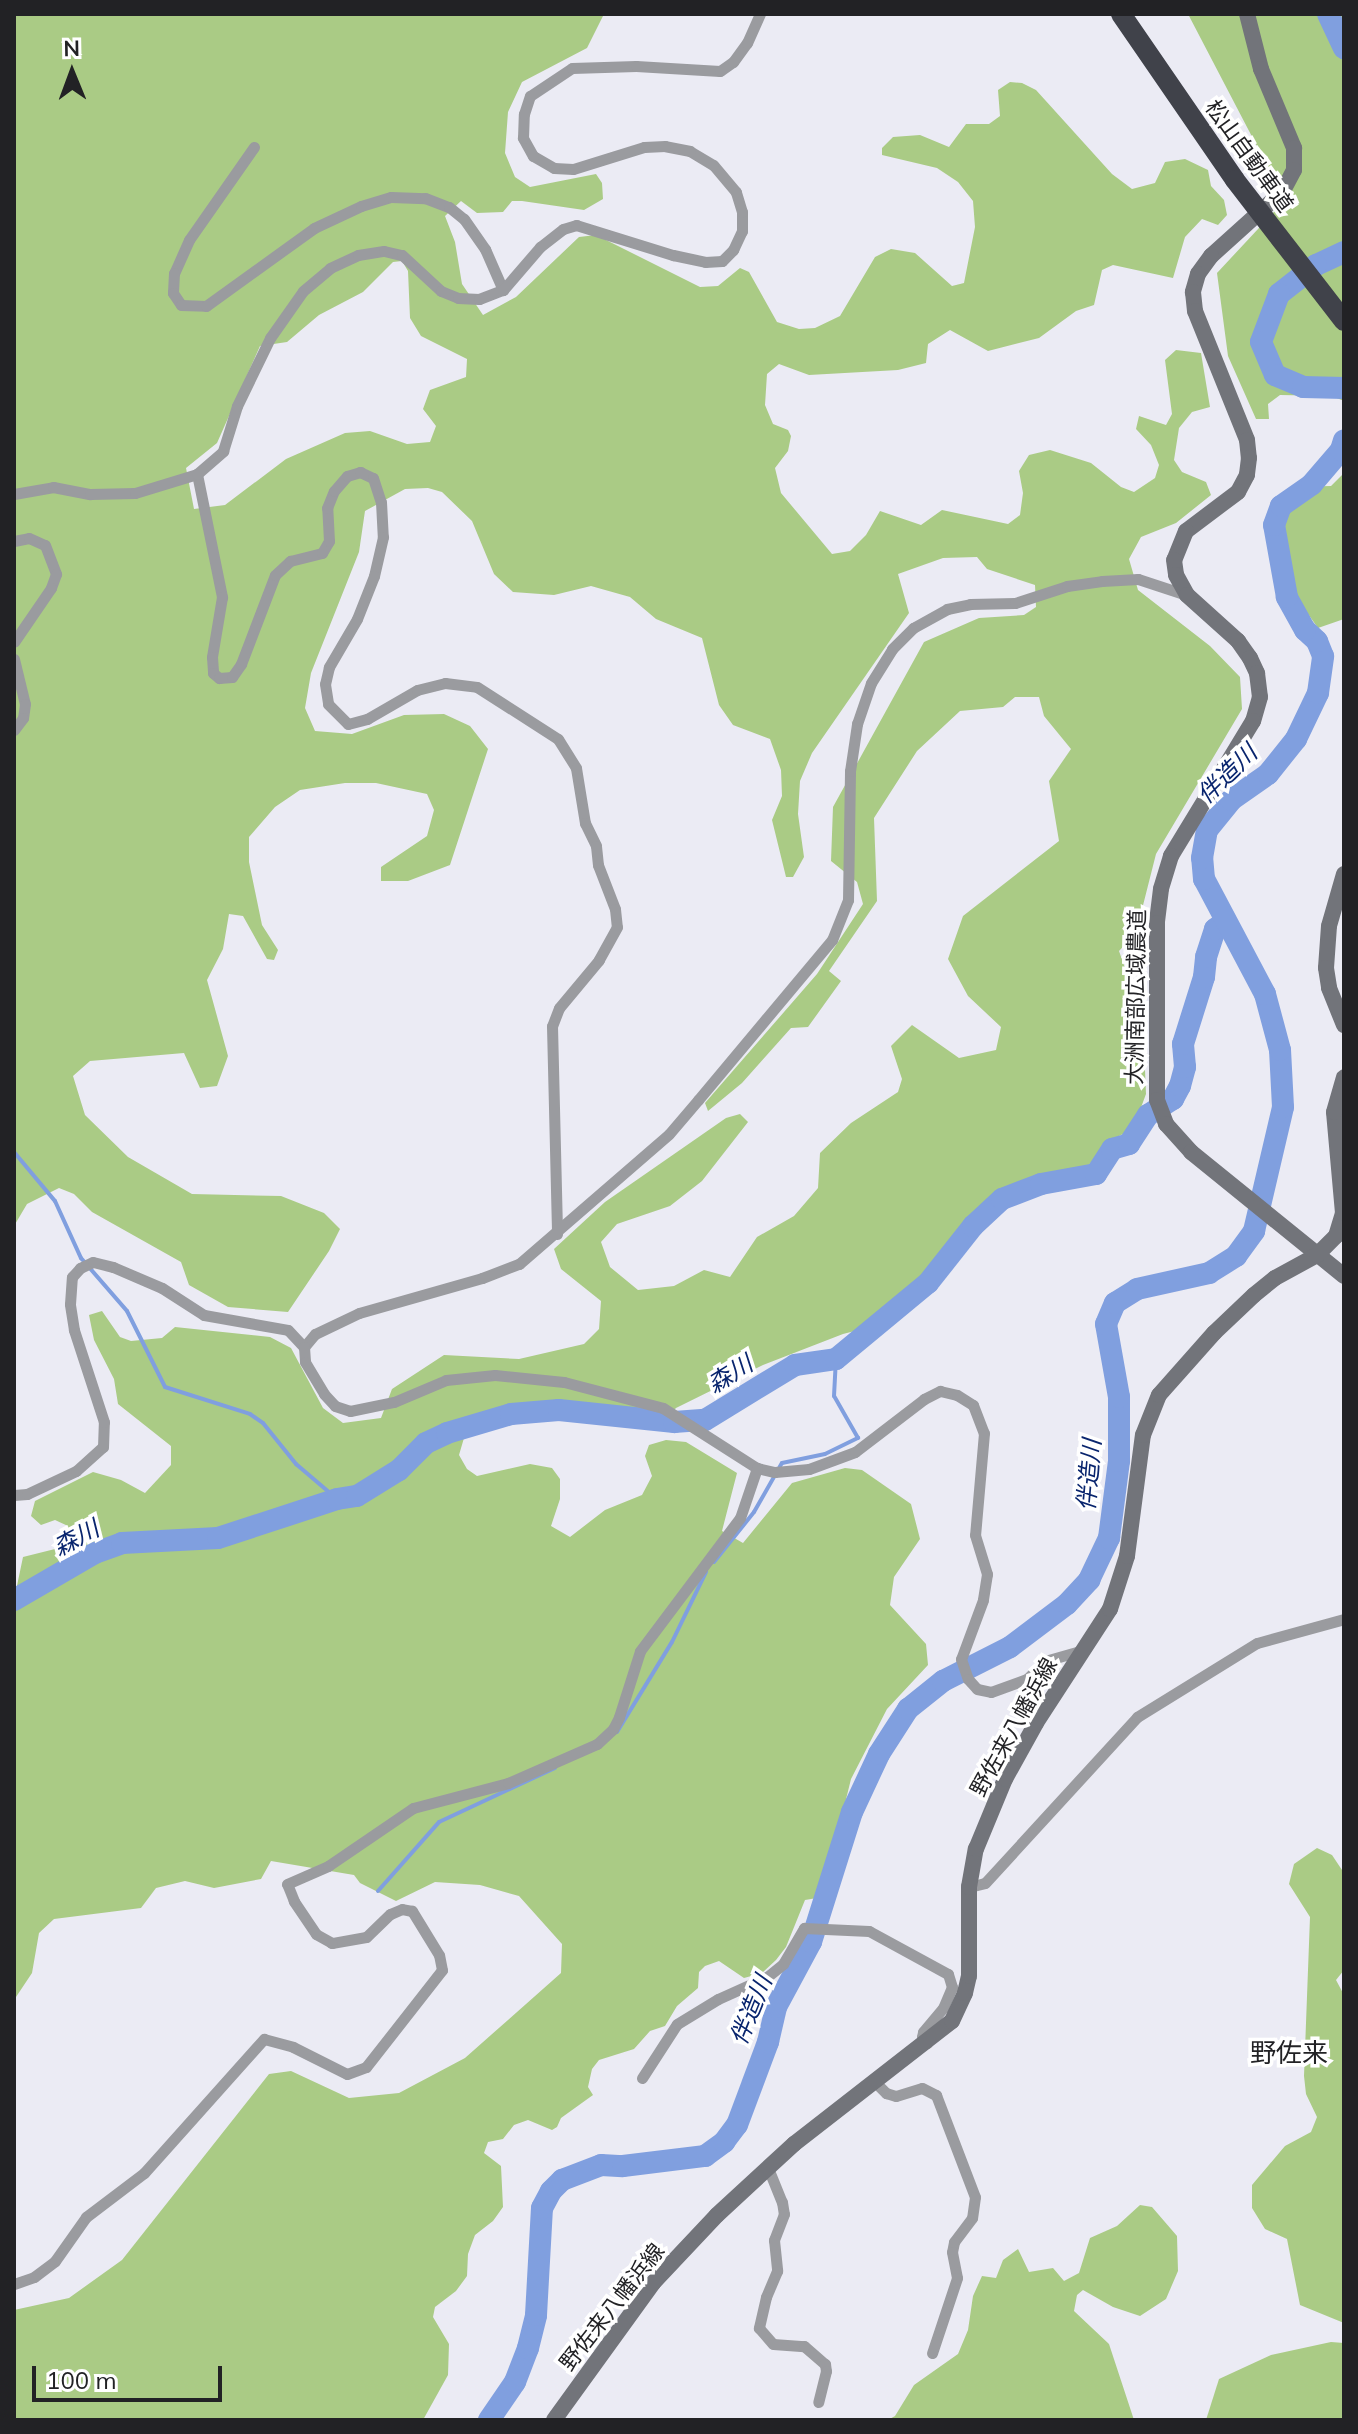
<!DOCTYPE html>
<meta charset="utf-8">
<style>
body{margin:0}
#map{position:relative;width:1358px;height:2434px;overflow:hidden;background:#ebebf4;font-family:Mulish,"Noto Sans JP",sans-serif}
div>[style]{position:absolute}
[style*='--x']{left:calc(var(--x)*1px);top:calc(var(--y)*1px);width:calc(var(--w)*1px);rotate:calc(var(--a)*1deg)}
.forest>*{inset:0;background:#aacb85}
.stream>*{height:4px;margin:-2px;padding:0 2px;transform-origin:2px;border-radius:2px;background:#809fdf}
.river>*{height:22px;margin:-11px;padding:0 11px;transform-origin:11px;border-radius:11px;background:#809fdf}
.street>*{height:11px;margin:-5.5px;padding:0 5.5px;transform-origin:5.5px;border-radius:5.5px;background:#9a9b9f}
.secondary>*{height:16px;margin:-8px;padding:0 8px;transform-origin:8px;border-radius:8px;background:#72747a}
.highway>*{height:20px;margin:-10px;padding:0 10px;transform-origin:10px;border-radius:10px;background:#40424a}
.highway-bridge>*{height:20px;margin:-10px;padding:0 10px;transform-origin:10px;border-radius:10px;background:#40424a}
span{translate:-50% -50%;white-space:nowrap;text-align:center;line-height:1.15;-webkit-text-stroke:7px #fff;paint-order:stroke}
.street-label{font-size:22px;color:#222225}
.water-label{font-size:24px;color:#09256e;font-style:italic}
.quarter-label{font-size:26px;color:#222225}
.frame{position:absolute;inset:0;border:16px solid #222225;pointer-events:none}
.north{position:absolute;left:32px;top:32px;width:80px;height:80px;-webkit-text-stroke:6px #fff;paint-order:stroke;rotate:359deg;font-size:22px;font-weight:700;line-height:32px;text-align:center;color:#222225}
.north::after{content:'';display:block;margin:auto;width:28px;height:36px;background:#222225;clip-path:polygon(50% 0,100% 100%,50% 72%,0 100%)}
.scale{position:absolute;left:32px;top:2366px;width:190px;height:36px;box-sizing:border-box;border:4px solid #222225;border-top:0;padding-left:10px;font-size:24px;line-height:28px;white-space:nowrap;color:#222225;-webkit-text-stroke:6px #fff;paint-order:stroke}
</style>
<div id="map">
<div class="forest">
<div style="clip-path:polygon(evenodd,14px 14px,604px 14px,587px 48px,522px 82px,508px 112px,505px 153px,515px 177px,530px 187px,596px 174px,602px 183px,603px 199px,584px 210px,522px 201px,512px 201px,503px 212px,477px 213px,461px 201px,445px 216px,455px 242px,462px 284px,483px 315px,516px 297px,579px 237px,596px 235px,700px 287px,718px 286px,740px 268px,749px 272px,777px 322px,799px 329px,815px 328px,840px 316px,875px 257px,891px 249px,915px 253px,952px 286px,964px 283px,975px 227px,973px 201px,958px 182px,937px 168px,882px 155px,882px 148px,893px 137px,920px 135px,949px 147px,966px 124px,989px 124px,1000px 116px,998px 90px,1010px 82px,1022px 83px,1036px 90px,1112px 174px,1132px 189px,1155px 183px,1165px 162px,1185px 159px,1208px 170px,1211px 186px,1224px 200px,1227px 215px,1218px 225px,1202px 219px,1185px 237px,1173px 278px,1113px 265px,1102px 270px,1094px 305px,1076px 311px,1039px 338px,988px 351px,950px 330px,928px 344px,926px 363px,898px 370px,809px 375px,779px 364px,767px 374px,765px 405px,773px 424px,788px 430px,791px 436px,788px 451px,775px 468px,781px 493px,832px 554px,850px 551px,866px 535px,880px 511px,921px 525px,942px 510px,1008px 524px,1020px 515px,1023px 493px,1019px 471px,1029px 455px,1050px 450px,1091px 463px,1121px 487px,1134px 492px,1155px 478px,1159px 465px,1151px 445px,1136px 429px,1139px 416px,1166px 425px,1172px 414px,1165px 360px,1176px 350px,1201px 353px,1210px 407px,1192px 412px,1179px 428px,1174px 460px,1182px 472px,1206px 482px,1211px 495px,1176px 523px,1141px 537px,1129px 559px,1138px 590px,1210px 646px,1240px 677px,1242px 709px,1156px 854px,1136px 933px,1119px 951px,1132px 988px,1144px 1046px,1146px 1094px,1133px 1129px,1113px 1139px,1084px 1170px,1010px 1188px,981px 1211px,944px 1270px,914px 1302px,886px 1323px,843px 1334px,763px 1365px,676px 1408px,659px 1426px,598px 1421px,573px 1408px,534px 1405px,483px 1415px,464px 1438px,459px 1455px,467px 1469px,477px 1476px,530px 1464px,552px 1468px,560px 1479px,560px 1499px,551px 1526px,570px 1537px,605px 1510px,642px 1495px,652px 1476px,645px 1456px,649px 1445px,666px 1440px,686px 1442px,737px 1473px,722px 1531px,743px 1543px,792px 1483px,845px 1468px,862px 1470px,911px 1504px,920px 1539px,894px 1577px,890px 1605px,926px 1644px,928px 1665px,887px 1709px,851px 1779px,831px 1860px,817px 1898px,805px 1900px,786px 1947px,776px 1960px,762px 1973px,744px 1978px,719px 1961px,705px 1966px,699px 1972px,698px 1988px,677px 2006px,665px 2026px,650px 2031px,634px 2049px,599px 2060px,592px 2069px,588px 2087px,593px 2095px,561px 2118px,557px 2127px,552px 2130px,528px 2120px,514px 2125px,503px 2139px,488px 2142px,484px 2153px,501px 2166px,503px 2207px,493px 2221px,475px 2235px,468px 2254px,467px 2276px,456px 2291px,435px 2307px,433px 2317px,449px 2344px,448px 2375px,423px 2420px,14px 2420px,14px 2310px,69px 2298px,122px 2260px,269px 2074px,291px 2071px,349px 2098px,399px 2093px,465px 2058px,561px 1973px,562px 1944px,519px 1896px,480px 1885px,435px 1882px,396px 1901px,360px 1883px,354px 1875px,271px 1861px,261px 1879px,214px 1888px,185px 1881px,156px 1888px,141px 1908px,54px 1919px,39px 1933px,32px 1973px,14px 2000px,14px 1600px,23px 1557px,67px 1546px,70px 1534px,68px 1526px,55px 1520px,41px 1525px,31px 1516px,35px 1501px,93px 1472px,121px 1480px,145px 1493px,171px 1465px,171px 1446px,118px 1404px,114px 1379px,94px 1340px,89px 1315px,102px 1311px,120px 1337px,131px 1341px,162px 1338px,175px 1327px,270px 1337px,291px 1348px,323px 1408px,343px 1423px,381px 1418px,392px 1389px,444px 1355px,519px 1359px,584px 1344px,599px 1329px,601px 1301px,561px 1269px,554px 1249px,605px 1202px,726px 1118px,740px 1114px,748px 1122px,702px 1181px,670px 1206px,617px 1224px,601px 1242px,610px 1267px,638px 1290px,674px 1286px,704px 1270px,730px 1277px,757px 1237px,794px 1216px,818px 1188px,820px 1153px,851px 1123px,898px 1092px,902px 1079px,891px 1046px,912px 1025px,959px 1058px,996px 1050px,1001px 1027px,968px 996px,948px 959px,963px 916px,1059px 841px,1049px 781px,1071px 749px,1044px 716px,1039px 697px,1015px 697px,1003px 707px,960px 711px,917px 751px,874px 818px,877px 901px,829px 971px,841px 981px,808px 1027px,791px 1028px,742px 1083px,708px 1111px,705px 1103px,817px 974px,863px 904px,857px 882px,831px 861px,833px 807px,924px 642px,979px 618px,1024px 615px,1036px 607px,1035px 585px,987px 569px,977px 557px,943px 558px,898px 574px,909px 613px,812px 753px,800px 781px,798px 814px,804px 857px,793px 877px,786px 877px,772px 820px,782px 796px,781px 770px,770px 739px,733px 725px,719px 705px,702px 638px,656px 619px,630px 597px,591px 586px,554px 595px,513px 592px,494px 574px,472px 521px,442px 492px,428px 488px,405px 489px,365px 511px,359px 552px,311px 673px,305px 708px,315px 731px,352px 734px,404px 715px,444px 714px,470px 726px,488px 749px,450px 865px,408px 881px,381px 881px,381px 867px,427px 836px,434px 810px,427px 794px,376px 783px,345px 783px,300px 790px,275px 807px,249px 837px,249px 862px,262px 925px,278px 950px,274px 960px,267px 959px,243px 916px,229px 914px,223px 949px,207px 980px,228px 1056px,217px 1086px,200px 1088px,184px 1053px,90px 1061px,73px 1076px,85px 1115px,128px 1157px,192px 1194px,281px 1196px,324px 1213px,340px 1229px,329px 1251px,288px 1312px,228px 1307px,189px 1285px,181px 1262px,92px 1212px,74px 1194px,59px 1188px,27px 1204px,14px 1226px,14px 14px,402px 261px,408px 271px,410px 318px,421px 336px,467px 359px,466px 377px,430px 390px,423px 409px,436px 426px,430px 442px,407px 444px,370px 431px,345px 433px,286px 459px,225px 505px,194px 509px,186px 468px,217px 443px,260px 346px,287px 342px,319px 315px,363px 292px,393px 262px,402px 261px)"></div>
<div style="clip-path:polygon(1188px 14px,1344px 14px,1344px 401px,1332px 396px,1280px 395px,1268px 404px,1269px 419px,1256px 419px,1228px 356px,1217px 273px,1285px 200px)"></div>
<div style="clip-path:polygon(1344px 473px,1344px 619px,1318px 628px,1291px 590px,1276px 509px,1279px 497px,1295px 487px,1331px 486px)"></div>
<div style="clip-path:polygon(1317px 1848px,1332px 1855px,1344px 1873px,1344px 1970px,1336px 1980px,1344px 1995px,1344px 2323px,1300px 2305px,1287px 2239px,1265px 2229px,1252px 2208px,1252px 2185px,1285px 2146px,1311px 2132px,1317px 2117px,1306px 2094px,1304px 2076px,1310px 1917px,1289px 1884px,1294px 1864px)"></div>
<div style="clip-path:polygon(1140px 2205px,1152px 2207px,1177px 2236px,1178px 2271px,1166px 2299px,1140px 2316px,1113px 2307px,1083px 2290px,1077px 2295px,1074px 2311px,1109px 2344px,1134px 2420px,888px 2420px,895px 2416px,914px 2385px,958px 2354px,968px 2330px,973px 2296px,982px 2276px,996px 2278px,1003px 2260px,1018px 2249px,1029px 2272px,1053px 2268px,1064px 2281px,1079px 2273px,1090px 2238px,1117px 2226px)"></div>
<div style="clip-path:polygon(1331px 2342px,1344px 2343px,1344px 2420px,1206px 2420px,1219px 2379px,1271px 2355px)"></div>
</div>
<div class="stream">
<div style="--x:14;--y:1152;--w:64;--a:50.1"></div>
<div style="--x:55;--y:1201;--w:63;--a:65.5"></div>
<div style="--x:81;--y:1258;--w:70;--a:49"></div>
<div style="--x:127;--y:1311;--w:85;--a:63.4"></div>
<div style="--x:165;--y:1387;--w:89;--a:17.6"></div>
<div style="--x:250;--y:1414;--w:16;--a:35"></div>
<div style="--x:263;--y:1423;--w:53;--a:51.2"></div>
<div style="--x:296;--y:1464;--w:54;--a:40.5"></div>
<div style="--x:714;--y:1562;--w:64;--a:-51.3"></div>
<div style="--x:754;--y:1512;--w:56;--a:-60.3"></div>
<div style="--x:782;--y:1463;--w:44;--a:-11.8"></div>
<div style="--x:825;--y:1454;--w:37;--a:-26"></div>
<div style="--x:858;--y:1438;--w:48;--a:-119.7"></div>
<div style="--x:834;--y:1396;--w:37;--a:-87"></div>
<div style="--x:617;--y:1732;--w:105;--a:-58.6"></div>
<div style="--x:672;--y:1642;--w:78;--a:-64.1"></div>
<div style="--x:378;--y:1891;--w:92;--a:-48.5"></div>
<div style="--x:439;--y:1822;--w:128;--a:-25"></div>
</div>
<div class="river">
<div style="--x:1328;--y:14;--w:38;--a:65"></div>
<div style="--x:1344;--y:252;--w:31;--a:155"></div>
<div style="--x:1316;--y:265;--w:47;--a:141.9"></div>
<div style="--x:1279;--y:294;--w:51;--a:110.6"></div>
<div style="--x:1261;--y:342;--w:36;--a:67"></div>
<div style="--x:1275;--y:375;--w:30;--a:23"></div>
<div style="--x:1303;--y:387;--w:41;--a:1.4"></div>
<div style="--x:14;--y:1600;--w:94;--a:-30.1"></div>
<div style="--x:95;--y:1553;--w:29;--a:-20"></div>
<div style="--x:122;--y:1543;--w:96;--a:-3"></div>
<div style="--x:218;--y:1538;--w:125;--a:-18.1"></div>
<div style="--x:337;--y:1499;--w:20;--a:-9"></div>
<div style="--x:357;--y:1496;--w:49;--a:-31.8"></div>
<div style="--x:399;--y:1470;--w:38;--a:-45"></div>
<div style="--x:426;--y:1443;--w:23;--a:-25"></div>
<div style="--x:447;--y:1433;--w:67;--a:-16.5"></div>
<div style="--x:511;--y:1414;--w:48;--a:-4.8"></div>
<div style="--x:559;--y:1410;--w:116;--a:6"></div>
<div style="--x:674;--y:1422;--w:31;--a:-4"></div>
<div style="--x:705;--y:1420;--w:105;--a:-31.4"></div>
<div style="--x:795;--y:1365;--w:41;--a:-8.3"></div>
<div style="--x:836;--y:1359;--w:119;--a:-39.6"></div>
<div style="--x:928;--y:1283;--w:73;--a:-51.7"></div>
<div style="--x:973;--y:1226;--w:40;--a:-43"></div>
<div style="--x:1002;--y:1199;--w:42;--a:-21"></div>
<div style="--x:1041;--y:1184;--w:56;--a:-10.3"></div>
<div style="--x:1096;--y:1174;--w:30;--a:-57"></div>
<div style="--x:1112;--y:1149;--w:18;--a:-16"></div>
<div style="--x:1129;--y:1144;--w:35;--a:-57"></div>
<div style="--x:1148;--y:1115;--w:30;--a:-33"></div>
<div style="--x:1173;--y:1099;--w:15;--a:-62"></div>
<div style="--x:1180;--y:1086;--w:20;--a:-75"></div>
<div style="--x:1185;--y:1067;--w:23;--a:-95"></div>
<div style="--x:1183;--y:1044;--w:70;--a:-72.6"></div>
<div style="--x:1204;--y:977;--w:20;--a:-84"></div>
<div style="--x:1206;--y:957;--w:29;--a:-72"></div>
<div style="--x:1215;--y:929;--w:12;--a:-35"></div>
<div style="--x:489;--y:2420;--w:46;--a:-55.6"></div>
<div style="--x:515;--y:2382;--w:36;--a:-69"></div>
<div style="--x:528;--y:2348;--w:34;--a:-76"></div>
<div style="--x:536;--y:2315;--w:107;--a:-86.8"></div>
<div style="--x:542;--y:2208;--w:19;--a:-62"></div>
<div style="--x:551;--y:2191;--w:16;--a:-45"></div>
<div style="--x:562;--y:2180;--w:42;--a:-21"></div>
<div style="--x:601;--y:2165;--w:22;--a:3"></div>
<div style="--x:623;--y:2166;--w:83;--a:-7"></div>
<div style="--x:705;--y:2156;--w:24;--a:-36"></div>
<div style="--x:724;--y:2142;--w:21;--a:-53"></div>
<div style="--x:737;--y:2125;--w:89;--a:-69.5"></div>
<div style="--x:768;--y:2042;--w:36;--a:-77"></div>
<div style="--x:776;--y:2007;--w:74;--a:-61.7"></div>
<div style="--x:811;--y:1942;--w:136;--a:-72.5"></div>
<div style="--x:852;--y:1812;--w:64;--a:-65"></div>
<div style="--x:879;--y:1754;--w:54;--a:-57.2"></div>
<div style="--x:908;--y:1709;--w:45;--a:-38.7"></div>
<div style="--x:943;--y:1681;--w:75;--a:-26.9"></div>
<div style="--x:1010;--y:1647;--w:71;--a:-37"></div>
<div style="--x:1067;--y:1604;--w:33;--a:-47"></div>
<div style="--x:1089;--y:1580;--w:47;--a:-64.5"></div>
<div style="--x:1109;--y:1538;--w:78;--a:-82.6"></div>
<div style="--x:1119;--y:1461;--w:64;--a:-90"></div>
<div style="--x:1119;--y:1397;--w:74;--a:-100.1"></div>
<div style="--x:1106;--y:1324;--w:23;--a:-67"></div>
<div style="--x:1115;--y:1303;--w:26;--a:-32"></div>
<div style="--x:1137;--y:1289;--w:74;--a:-12.5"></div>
<div style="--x:1209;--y:1273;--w:32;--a:-32"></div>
<div style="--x:1236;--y:1256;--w:31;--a:-54"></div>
<div style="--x:1254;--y:1231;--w:127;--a:-76.8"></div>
<div style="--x:1283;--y:1107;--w:57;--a:-93"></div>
<div style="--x:1280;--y:1050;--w:58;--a:-105"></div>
<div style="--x:1265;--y:994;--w:130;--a:-117.9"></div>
<div style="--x:1204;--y:879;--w:21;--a:-95"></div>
<div style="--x:1202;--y:858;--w:28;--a:-80"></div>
<div style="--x:1207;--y:830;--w:38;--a:-51"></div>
<div style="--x:1231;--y:800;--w:45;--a:-35.1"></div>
<div style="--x:1268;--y:774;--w:45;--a:-51.3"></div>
<div style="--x:1296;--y:739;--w:51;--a:-64.4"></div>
<div style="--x:1318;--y:693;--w:37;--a:-82"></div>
<div style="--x:1323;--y:656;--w:16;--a:-112"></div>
<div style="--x:1317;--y:641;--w:16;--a:-137"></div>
<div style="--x:1305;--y:630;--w:38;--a:-119"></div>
<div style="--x:1287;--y:597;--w:73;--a:-100.2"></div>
<div style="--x:1274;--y:525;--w:20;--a:-70"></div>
<div style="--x:1281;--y:506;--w:38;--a:-35"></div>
<div style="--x:1312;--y:484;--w:45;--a:-49.5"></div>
<div style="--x:1341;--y:450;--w:10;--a:-73"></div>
</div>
<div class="street">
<div style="--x:254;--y:147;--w:113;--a:125"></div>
<div style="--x:189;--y:240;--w:36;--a:114"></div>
<div style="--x:174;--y:273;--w:20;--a:93"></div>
<div style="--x:173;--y:293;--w:14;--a:56"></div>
<div style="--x:181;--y:305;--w:25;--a:2"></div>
<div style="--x:206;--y:306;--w:133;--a:-35.8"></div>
<div style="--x:314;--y:228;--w:52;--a:-25.1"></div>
<div style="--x:361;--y:206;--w:31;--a:-17"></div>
<div style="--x:391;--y:197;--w:34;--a:2"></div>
<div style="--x:425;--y:198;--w:26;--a:21"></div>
<div style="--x:449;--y:207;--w:19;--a:39"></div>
<div style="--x:464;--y:219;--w:37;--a:55"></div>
<div style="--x:485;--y:249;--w:45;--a:66.3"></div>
<div style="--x:197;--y:474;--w:126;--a:78.5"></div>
<div style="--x:222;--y:597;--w:61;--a:99.5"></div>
<div style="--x:212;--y:657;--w:16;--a:86"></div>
<div style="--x:213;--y:673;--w:8;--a:40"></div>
<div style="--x:219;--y:678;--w:13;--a:-4"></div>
<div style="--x:232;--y:677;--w:16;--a:-55"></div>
<div style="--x:241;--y:664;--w:95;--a:-69.1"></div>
<div style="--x:275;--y:575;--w:21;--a:-43"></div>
<div style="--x:290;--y:561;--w:33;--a:-14"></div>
<div style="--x:322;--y:553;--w:14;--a:-60"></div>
<div style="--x:329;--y:541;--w:33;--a:-93"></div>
<div style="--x:327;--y:508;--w:18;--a:-68"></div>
<div style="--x:334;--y:491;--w:20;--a:-49"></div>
<div style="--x:347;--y:476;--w:14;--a:-17"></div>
<div style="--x:360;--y:472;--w:14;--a:25"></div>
<div style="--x:373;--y:478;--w:25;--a:72"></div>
<div style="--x:381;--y:502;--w:35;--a:87"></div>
<div style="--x:383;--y:537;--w:40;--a:103"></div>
<div style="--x:374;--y:576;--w:46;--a:111.6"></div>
<div style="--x:357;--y:619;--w:56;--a:120.3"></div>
<div style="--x:329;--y:667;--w:17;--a:103"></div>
<div style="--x:325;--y:684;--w:20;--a:81"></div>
<div style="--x:328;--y:704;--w:28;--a:45"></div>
<div style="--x:348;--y:724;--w:20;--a:-15"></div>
<div style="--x:367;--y:719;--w:58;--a:-30.1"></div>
<div style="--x:417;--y:690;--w:29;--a:-14"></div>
<div style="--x:445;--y:683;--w:32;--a:7"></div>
<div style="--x:477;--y:687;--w:96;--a:32.7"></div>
<div style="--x:558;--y:739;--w:34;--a:58"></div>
<div style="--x:576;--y:768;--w:56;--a:80.7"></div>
<div style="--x:585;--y:823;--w:25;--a:64"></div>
<div style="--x:596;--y:846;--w:19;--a:84"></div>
<div style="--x:598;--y:865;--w:47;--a:68.9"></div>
<div style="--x:615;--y:909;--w:18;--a:84"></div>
<div style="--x:617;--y:927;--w:38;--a:119"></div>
<div style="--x:599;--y:960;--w:62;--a:129.8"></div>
<div style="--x:559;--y:1008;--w:19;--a:111"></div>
<div style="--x:552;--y:1026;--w:208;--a:88.6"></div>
<div style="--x:14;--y:494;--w:40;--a:-10"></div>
<div style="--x:53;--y:487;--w:38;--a:11"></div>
<div style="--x:90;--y:494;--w:45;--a:-1.3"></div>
<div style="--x:135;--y:493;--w:65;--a:-17"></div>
<div style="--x:197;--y:474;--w:35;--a:-41"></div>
<div style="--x:223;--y:451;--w:47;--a:-72.7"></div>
<div style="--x:237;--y:406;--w:76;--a:-64.1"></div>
<div style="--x:270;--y:338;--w:57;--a:-54.9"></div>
<div style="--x:303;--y:291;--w:35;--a:-40"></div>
<div style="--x:330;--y:268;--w:31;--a:-25"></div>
<div style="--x:358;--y:255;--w:26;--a:-9"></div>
<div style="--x:384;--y:251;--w:18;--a:13"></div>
<div style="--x:402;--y:255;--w:53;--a:42.7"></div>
<div style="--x:441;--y:291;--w:18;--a:22"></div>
<div style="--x:458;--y:298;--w:21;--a:3"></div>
<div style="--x:479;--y:299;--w:26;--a:-21"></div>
<div style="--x:503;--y:290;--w:57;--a:-49.3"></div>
<div style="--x:540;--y:247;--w:29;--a:-38"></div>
<div style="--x:563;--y:229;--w:14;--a:-17"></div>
<div style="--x:576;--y:225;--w:102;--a:17.2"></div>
<div style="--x:673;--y:255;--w:33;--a:12"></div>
<div style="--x:705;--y:262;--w:17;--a:-3"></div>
<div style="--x:722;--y:261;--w:16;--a:-45"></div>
<div style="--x:733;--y:250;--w:21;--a:-65"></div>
<div style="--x:742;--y:231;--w:19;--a:-90"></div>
<div style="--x:742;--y:212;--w:21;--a:-107"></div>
<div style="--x:736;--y:192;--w:35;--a:-130"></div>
<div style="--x:713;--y:165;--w:27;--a:-149"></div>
<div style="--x:690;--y:151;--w:25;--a:-169"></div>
<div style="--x:665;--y:146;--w:21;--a:177"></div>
<div style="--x:644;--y:147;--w:74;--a:162.8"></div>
<div style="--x:573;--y:169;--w:19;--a:-177"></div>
<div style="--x:554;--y:168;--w:24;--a:-150"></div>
<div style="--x:533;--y:156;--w:21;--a:-119"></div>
<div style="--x:523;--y:138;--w:24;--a:-88"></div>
<div style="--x:524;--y:114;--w:19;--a:-72"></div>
<div style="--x:530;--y:96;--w:50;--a:-33.7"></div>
<div style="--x:572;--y:68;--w:64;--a:-1.8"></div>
<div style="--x:636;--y:66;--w:84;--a:3.4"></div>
<div style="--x:720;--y:71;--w:16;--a:-35"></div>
<div style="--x:733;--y:62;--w:24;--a:-54"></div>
<div style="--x:747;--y:43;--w:32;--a:-66"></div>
<div style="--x:14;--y:541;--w:15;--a:-11"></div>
<div style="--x:29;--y:538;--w:17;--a:24"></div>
<div style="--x:45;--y:545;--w:31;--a:69"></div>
<div style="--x:56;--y:574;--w:15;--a:110"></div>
<div style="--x:51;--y:588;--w:65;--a:124.4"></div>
<div style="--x:14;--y:659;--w:46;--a:76.3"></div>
<div style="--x:25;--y:704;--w:14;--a:98"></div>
<div style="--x:23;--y:718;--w:15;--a:127"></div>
<div style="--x:304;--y:1347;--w:17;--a:-50"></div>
<div style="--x:315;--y:1334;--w:49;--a:-25.5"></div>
<div style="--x:359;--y:1313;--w:128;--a:-15.9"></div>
<div style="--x:482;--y:1278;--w:40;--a:-21"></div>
<div style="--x:519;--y:1264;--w:198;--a:-40.9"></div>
<div style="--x:669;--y:1134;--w:45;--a:-49.5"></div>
<div style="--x:698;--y:1100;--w:209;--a:-50.1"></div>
<div style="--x:832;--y:940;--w:43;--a:-68.2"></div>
<div style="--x:848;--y:900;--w:129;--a:-89.1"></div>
<div style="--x:850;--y:771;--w:48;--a:-81.5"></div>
<div style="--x:857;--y:724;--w:43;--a:-71.1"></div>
<div style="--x:871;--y:683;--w:40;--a:-58"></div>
<div style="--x:892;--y:649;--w:30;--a:-45"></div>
<div style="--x:913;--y:628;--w:39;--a:-29"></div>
<div style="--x:947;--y:609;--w:24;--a:-12"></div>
<div style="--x:970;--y:604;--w:45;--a:-1.3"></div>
<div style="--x:1015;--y:603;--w:55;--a:-18.1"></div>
<div style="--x:1067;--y:586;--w:35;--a:-8"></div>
<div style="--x:1102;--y:581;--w:36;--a:-3"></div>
<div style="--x:1138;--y:579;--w:52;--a:18.1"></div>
<div style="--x:14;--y:1495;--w:13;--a:-4"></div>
<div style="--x:27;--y:1494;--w:54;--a:-25.1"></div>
<div style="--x:76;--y:1471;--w:36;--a:-42"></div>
<div style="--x:103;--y:1447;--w:25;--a:-88"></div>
<div style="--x:104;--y:1422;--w:97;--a:-108.1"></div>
<div style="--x:74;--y:1330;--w:26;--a:-99"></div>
<div style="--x:70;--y:1304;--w:27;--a:-86"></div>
<div style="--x:72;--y:1277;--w:12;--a:-48"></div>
<div style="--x:80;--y:1268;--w:14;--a:-25"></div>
<div style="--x:93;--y:1262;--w:21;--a:14"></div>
<div style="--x:113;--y:1267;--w:53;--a:23.2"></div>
<div style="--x:162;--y:1288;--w:50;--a:32.7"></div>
<div style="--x:204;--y:1315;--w:85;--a:10.1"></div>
<div style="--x:288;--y:1330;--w:23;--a:47"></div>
<div style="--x:304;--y:1347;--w:15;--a:86"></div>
<div style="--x:305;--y:1362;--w:37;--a:59"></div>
<div style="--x:324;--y:1394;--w:16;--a:47"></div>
<div style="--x:335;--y:1406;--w:16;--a:18"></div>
<div style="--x:350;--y:1411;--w:45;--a:-11.6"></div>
<div style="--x:394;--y:1402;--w:56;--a:-22.9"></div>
<div style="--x:446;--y:1380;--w:49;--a:-5.8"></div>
<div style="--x:495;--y:1375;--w:69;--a:5.8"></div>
<div style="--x:564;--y:1382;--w:102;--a:14.7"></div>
<div style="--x:663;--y:1408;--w:112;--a:32.6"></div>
<div style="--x:757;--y:1468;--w:18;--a:13"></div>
<div style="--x:775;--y:1472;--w:34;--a:-5"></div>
<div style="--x:809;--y:1469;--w:49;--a:-20.3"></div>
<div style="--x:855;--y:1452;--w:87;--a:-37.5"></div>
<div style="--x:924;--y:1399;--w:18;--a:-27"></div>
<div style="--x:940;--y:1391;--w:17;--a:13"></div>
<div style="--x:957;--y:1395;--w:19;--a:32"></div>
<div style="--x:973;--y:1405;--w:30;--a:69"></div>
<div style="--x:984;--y:1433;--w:102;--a:95"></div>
<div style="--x:975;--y:1535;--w:41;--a:72.9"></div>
<div style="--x:987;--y:1574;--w:26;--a:99"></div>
<div style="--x:983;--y:1600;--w:63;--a:110.4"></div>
<div style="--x:961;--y:1659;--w:21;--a:71"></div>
<div style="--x:968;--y:1679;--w:13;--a:48"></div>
<div style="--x:977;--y:1689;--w:14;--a:12"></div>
<div style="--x:991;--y:1692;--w:38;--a:-20"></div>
<div style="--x:1027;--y:1679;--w:25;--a:-45"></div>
<div style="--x:1045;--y:1661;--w:40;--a:-16"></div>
<div style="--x:969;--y:1887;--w:16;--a:-14"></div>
<div style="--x:985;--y:1883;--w:225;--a:-47.5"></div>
<div style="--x:1137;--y:1717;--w:141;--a:-31.7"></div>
<div style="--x:1257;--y:1643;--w:90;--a:-15.4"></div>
<div style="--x:642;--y:2078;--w:64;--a:-57.1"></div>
<div style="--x:677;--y:2024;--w:48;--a:-31.4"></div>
<div style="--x:718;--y:1999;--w:54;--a:-24.2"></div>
<div style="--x:767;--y:1977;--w:21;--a:-39"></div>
<div style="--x:783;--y:1964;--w:42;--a:-59.7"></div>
<div style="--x:804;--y:1928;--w:65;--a:2.6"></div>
<div style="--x:869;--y:1931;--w:90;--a:28.6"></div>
<div style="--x:948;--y:1974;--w:14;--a:73"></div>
<div style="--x:952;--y:1987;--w:23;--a:113"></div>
<div style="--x:943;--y:2008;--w:31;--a:130"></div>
<div style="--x:923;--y:2032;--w:5;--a:101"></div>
<div style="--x:922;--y:2037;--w:8;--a:50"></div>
<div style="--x:875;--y:2082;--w:16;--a:45"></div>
<div style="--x:886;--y:2093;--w:10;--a:17"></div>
<div style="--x:896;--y:2096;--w:27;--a:-17"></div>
<div style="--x:922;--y:2088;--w:16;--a:27"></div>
<div style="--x:936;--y:2095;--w:109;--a:69.1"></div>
<div style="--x:975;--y:2197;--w:21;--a:98"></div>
<div style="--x:972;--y:2218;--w:30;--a:127"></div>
<div style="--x:954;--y:2242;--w:10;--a:101"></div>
<div style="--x:952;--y:2252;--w:26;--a:79"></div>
<div style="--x:957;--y:2278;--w:79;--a:108.4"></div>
<div style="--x:768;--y:2168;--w:37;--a:68"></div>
<div style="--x:782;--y:2202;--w:12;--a:81"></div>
<div style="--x:784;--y:2214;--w:28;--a:111"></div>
<div style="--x:774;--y:2240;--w:31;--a:84"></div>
<div style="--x:777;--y:2271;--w:28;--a:113"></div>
<div style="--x:766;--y:2297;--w:32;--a:103"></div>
<div style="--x:759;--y:2328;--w:21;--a:49"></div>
<div style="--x:773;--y:2344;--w:31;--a:4"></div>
<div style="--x:804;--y:2346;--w:28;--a:41"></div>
<div style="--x:825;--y:2364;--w:7;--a:82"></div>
<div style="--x:826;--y:2371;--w:32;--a:104"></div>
<div style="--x:14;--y:2284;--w:21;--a:-19"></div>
<div style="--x:34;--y:2277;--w:26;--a:-37"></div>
<div style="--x:55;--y:2261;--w:54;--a:-54.8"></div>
<div style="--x:86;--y:2217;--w:73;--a:-37.2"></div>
<div style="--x:144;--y:2173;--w:180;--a:-48.2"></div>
<div style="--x:264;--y:2039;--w:30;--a:15"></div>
<div style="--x:293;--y:2047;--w:60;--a:26.6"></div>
<div style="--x:347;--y:2074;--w:20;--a:-20"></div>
<div style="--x:366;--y:2067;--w:123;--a:-51.9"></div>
<div style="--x:442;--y:1970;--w:15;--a:-101"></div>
<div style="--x:439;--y:1955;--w:52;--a:-121.5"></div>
<div style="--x:412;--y:1911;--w:10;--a:-169"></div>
<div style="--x:402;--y:1909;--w:13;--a:157"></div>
<div style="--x:390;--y:1914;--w:33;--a:136"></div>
<div style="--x:366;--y:1937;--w:35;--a:170"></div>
<div style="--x:332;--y:1943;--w:18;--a:-151"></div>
<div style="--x:316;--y:1934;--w:40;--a:-124"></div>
<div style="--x:294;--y:1901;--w:18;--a:-112"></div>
<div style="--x:287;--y:1884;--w:45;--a:-23.7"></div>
<div style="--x:328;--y:1866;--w:103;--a:-34.3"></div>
<div style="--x:413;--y:1808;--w:98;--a:-14.7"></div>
<div style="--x:508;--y:1783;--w:97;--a:-23.7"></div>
<div style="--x:597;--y:1744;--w:22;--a:-43"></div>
<div style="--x:613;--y:1729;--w:13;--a:-63"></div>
<div style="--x:619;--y:1717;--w:69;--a:-72.3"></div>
<div style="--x:640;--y:1651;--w:166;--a:-53.1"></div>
<div style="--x:740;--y:1518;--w:53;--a:-71.2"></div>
</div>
<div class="secondary">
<div style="--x:1247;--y:14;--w:57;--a:75.7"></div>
<div style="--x:1261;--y:69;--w:86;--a:67.3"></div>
<div style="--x:1294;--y:148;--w:22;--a:90"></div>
<div style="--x:1294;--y:170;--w:24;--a:118"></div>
<div style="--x:1283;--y:191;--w:97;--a:137.9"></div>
<div style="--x:1211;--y:256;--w:22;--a:126"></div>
<div style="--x:1198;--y:274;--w:19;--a:106"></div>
<div style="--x:1193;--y:292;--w:19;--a:84"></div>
<div style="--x:1195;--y:311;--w:139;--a:68"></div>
<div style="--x:1247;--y:440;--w:18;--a:84"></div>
<div style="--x:1249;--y:458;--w:17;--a:97"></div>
<div style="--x:1247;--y:475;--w:19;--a:118"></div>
<div style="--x:1238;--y:492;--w:65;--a:143.1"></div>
<div style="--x:1186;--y:531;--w:31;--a:112"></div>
<div style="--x:1174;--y:560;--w:15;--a:82"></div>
<div style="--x:1176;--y:575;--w:23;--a:61"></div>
<div style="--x:1187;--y:595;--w:69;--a:42"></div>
<div style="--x:1238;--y:641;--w:21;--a:55"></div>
<div style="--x:1250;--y:658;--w:17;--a:65"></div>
<div style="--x:1257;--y:673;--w:24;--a:83"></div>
<div style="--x:1260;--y:697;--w:25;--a:106"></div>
<div style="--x:1253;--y:721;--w:158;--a:121.3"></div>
<div style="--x:1171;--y:856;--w:34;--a:107"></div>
<div style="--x:1161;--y:889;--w:34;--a:97"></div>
<div style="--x:1157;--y:923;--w:177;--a:90"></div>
<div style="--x:1157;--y:1100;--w:26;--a:69"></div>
<div style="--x:1166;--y:1124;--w:38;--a:48"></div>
<div style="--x:1191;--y:1152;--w:197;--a:39"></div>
<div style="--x:1344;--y:874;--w:54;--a:106.1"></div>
<div style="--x:1329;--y:926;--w:42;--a:94.1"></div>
<div style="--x:1326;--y:968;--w:20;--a:81"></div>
<div style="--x:1329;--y:988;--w:40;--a:68"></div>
<div style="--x:554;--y:2420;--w:169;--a:-54.1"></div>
<div style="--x:653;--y:2283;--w:93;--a:-46.7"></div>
<div style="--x:717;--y:2215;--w:105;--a:-42.7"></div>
<div style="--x:794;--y:2144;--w:200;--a:-37.9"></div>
<div style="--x:952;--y:2021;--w:31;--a:-65"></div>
<div style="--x:965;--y:1993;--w:17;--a:-77"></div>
<div style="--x:969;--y:1976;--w:89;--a:-90"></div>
<div style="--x:969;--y:1887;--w:39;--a:-80"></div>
<div style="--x:976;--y:1849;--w:76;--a:-67.5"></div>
<div style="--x:1005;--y:1779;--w:64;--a:-61"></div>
<div style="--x:1036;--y:1723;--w:136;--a:-57"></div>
<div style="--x:1110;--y:1609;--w:56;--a:-72.2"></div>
<div style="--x:1127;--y:1556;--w:122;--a:-82.5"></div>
<div style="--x:1143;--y:1435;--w:43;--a:-68.2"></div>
<div style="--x:1159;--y:1395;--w:83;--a:-48.4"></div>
<div style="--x:1214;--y:1333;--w:55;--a:-43.5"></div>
<div style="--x:1254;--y:1295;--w:27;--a:-39"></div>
<div style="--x:1275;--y:1278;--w:48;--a:-28.7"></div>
<div style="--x:1317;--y:1255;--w:27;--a:-45"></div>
<div style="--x:1336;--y:1236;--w:24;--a:-73"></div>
<div style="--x:1343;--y:1213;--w:101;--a:-95.1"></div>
<div style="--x:1334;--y:1112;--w:36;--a:-74"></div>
</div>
<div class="highway">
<div style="--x:1121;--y:14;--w:201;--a:55.5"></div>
</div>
<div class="highway-bridge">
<div style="--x:1235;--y:180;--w:178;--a:52.3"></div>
</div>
<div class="street-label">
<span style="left:1249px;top:156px;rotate:54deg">松山自動車道</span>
<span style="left:1136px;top:997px;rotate:-89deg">大洲南部広域農道</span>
<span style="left:1014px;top:1727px;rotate:-61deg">野佐来八幡浜線</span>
<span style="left:612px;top:2307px;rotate:-52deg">野佐来八幡浜線</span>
</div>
<div class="water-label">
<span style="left:1227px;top:774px;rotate:-44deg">伴造川</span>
<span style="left:730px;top:1374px;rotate:-32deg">森川</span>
<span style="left:1089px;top:1475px;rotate:-85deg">伴造川</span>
<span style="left:76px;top:1538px;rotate:-28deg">森川</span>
<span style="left:751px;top:2010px;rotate:-68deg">伴造川</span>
</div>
<div class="quarter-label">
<span style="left:1289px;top:2053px">野佐来</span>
</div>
<div class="frame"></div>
<div class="north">N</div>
<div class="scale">100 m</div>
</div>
